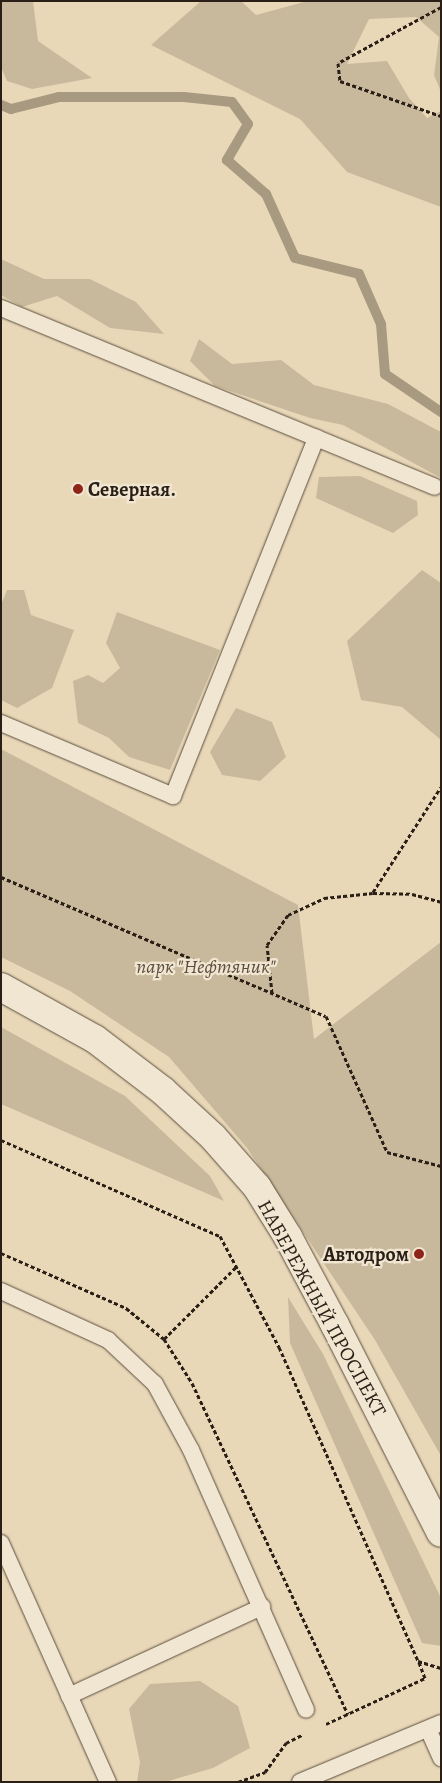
<!DOCTYPE html>
<meta charset="utf-8">
<style>
body{margin:0}
#map{position:relative;width:442px;height:1783px;overflow:hidden;background:#e9d8b8;font-family:Alegreya,serif}
div>[style]{position:absolute}
[style*='--x']{left:calc(var(--x)*1px);top:calc(var(--y)*1px);width:calc(var(--w)*1px);rotate:calc(var(--a)*1deg)}
.green>*{inset:0;background:#c9b99c}
.stream>*{height:10px;margin:-5px;padding:0 5px;transform-origin:5px;border-radius:5px;background:#a89981}
.path>*{height:3px;margin-top:-1.5px;transform-origin:0;background:repeating-linear-gradient(90deg,#2a1f16 0 4px,transparent 0 6.5px)}
.roads{filter:drop-shadow(0 0 1px #5a4d3e) drop-shadow(0 0 1px #5a4d3e)}
.lane>*{height:16px;margin:-8px;padding:0 8px;transform-origin:8px;border-radius:8px;background:#f1e6d1}
.secondary>*{height:28px;margin:-14px;padding:0 14px;transform-origin:14px;border-radius:14px;background:#f1e6d1}
.dots>*{width:14px;height:14px;translate:-50% -50%;box-sizing:border-box;border:2px solid #f1e6d1;border-radius:50%}
span{translate:-50% -50%;white-space:nowrap;text-align:center;line-height:1.15;-webkit-text-stroke:4.5px #f1e6d1;paint-order:stroke}
.poi-label{font-size:20px;color:#2a1f16;font-weight:700}
.left{translate:0 -50%;text-align:left}
.right{translate:-100% -50%;text-align:right}
.park-label{font-size:20px;color:#5a4d3e;font-style:italic}
.street-label{font-size:20px;color:#2a1f16}
.frame{position:absolute;inset:0;border:2px solid #2a1f16;pointer-events:none}
</style>
<div id="map">
<div class="green">
<div style="clip-path:polygon(1px 1px,33px 1px,38px 41px,92px 78px,32px 89px,7px 81px,1px 67px)"></div>
<div style="clip-path:polygon(201px 1px,241px 1px,256px 15px,304px 2px,441px 1px,441px 92px,434px 75px,439px 37px,416px 17px,369px 19px,347px 64px,387px 61px,409px 98px,427px 118px,441px 111px,441px 207px,347px 172px,300px 119px,151px 45px)"></div>
<div style="clip-path:polygon(1px 259px,44px 279px,90px 279px,136px 302px,164px 334px,110px 328px,57px 296px,22px 307px,1px 295px)"></div>
<div style="clip-path:polygon(199px 339px,232px 364px,281px 360px,314px 385px,388px 404px,441px 432px,441px 478px,343px 425px,310px 418px,215px 386px,190px 361px)"></div>
<div style="clip-path:polygon(360px 476px,417px 501px,418px 515px,393px 533px,316px 498px,319px 477px)"></div>
<div style="clip-path:polygon(422px 570px,441px 583px,441px 740px,402px 707px,361px 700px,347px 641px)"></div>
<div style="clip-path:polygon(7px 590px,24px 590px,31px 615px,74px 630px,52px 688px,17px 708px,1px 700px,1px 605px)"></div>
<div style="clip-path:polygon(117px 612px,220px 650px,170px 770px,129px 757px,109px 738px,78px 723px,73px 681px,88px 675px,103px 683px,120px 668px,106px 643px)"></div>
<div style="clip-path:polygon(236px 708px,272px 722px,286px 757px,260px 781px,222px 775px,210px 752px)"></div>
<div style="clip-path:polygon(1px 749px,298px 905px,314px 1039px,441px 942px,441px 1456px,375px 1340px,247px 1148px,169px 1057px,70px 991px,1px 957px)"></div>
<div style="clip-path:polygon(1px 1027px,125px 1096px,210px 1176px,224px 1201px,1px 1104px)"></div>
<div style="clip-path:polygon(288px 1297px,323px 1354px,441px 1598px,441px 1646px,422px 1643px,290px 1343px)"></div>
<div style="clip-path:polygon(200px 1681px,238px 1706px,250px 1748px,213px 1768px,165px 1782px,137px 1782px,140px 1762px,129px 1709px,150px 1684px)"></div>
</div>
<div class="stream">
<div style="--x:1;--y:105;--w:11;--a:22"></div>
<div style="--x:11;--y:109;--w:49;--a:-14"></div>
<div style="--x:59;--y:97;--w:125;--a:0"></div>
<div style="--x:184;--y:97;--w:48;--a:5.9"></div>
<div style="--x:232;--y:102;--w:27;--a:54"></div>
<div style="--x:248;--y:124;--w:42;--a:120.3"></div>
<div style="--x:227;--y:160;--w:52;--a:41.1"></div>
<div style="--x:266;--y:194;--w:70;--a:65.6"></div>
<div style="--x:295;--y:258;--w:66;--a:14"></div>
<div style="--x:359;--y:274;--w:55;--a:66.3"></div>
<div style="--x:381;--y:324;--w:50;--a:85.4"></div>
<div style="--x:385;--y:374;--w:68;--a:34.2"></div>
</div>
<div class="path">
<div style="--x:441;--y:7;--w:117;--a:151.5"></div>
<div style="--x:338;--y:63;--w:18;--a:84"></div>
<div style="--x:340;--y:81;--w:107;--a:19.1"></div>
<div style="--x:1;--y:877;--w:353;--a:23.2"></div>
<div style="--x:326;--y:1016;--w:149;--a:65.8"></div>
<div style="--x:387;--y:1152;--w:56;--a:14.5"></div>
<div style="--x:373;--y:892;--w:125;--a:-57.1"></div>
<div style="--x:272;--y:993;--w:48;--a:-95.9"></div>
<div style="--x:267;--y:945;--w:37;--a:-55"></div>
<div style="--x:288;--y:915;--w:40;--a:-25"></div>
<div style="--x:324;--y:898;--w:49;--a:-5.8"></div>
<div style="--x:373;--y:893;--w:39;--a:1"></div>
<div style="--x:412;--y:894;--w:30;--a:15"></div>
<div style="--x:1;--y:1140;--w:239;--a:23.7"></div>
<div style="--x:220;--y:1236;--w:126;--a:62"></div>
<div style="--x:279;--y:1347;--w:343;--a:66.1"></div>
<div style="--x:418;--y:1661;--w:24;--a:17"></div>
<div style="--x:1;--y:1253;--w:137;--a:23.7"></div>
<div style="--x:126;--y:1308;--w:49;--a:39.2"></div>
<div style="--x:164;--y:1339;--w:52;--a:57.5"></div>
<div style="--x:192;--y:1383;--w:366;--a:64.8"></div>
<div style="--x:164;--y:1339;--w:102;--a:-45"></div>
<div style="--x:326;--y:1724;--w:109;--a:-24.9"></div>
<div style="--x:425;--y:1678;--w:17;--a:-111"></div>
<div style="--x:238;--y:1782;--w:29;--a:-20"></div>
<div style="--x:265;--y:1772;--w:36;--a:-54"></div>
<div style="--x:286;--y:1743;--w:18;--a:-27"></div>
</div>
<div class="roads">
<div class="lane">
<div style="--x:1;--y:308;--w:469;--a:22.4"></div>
<div style="--x:1;--y:723;--w:187;--a:23"></div>
<div style="--x:173;--y:796;--w:386;--a:-68.2"></div>
<div style="--x:1;--y:1291;--w:118;--a:24.6"></div>
<div style="--x:108;--y:1340;--w:64;--a:43.1"></div>
<div style="--x:155;--y:1384;--w:75;--a:61.4"></div>
<div style="--x:191;--y:1450;--w:284;--a:66.1"></div>
<div style="--x:1;--y:1543;--w:262;--a:65.9"></div>
<div style="--x:69;--y:1696;--w:213;--a:-24.8"></div>
<div style="--x:428;--y:1729;--w:32;--a:66"></div>
<div style="--x:300;--y:1782;--w:153;--a:-22.7"></div>
</div>
<div class="secondary">
<div style="--x:1;--y:987;--w:107;--a:29"></div>
<div style="--x:95;--y:1039;--w:86;--a:37.4"></div>
<div style="--x:163;--y:1091;--w:68;--a:42.6"></div>
<div style="--x:213;--y:1137;--w:67;--a:48.7"></div>
<div style="--x:257;--y:1187;--w:59;--a:58.2"></div>
<div style="--x:288;--y:1237;--w:100;--a:61.9"></div>
<div style="--x:335;--y:1325;--w:233;--a:63"></div>
</div>
</div>
<div class="dots">
<div style="left:78px;top:489px;background:#8f2418"></div>
<div style="left:419px;top:1254px;background:#8f2418"></div>
</div>
<div class="poi-label">
<span class="left" style="left:88px;top:489px">Северная.</span>
<span class="right" style="left:409px;top:1254px">Автодром</span>
</div>
<div class="park-label">
<span style="left:206px;top:966px">парк "Нефтяник"</span>
</div>
<div class="street-label">
<span style="left:322px;top:1308px;rotate:61deg">НАБЕРЕЖНЫЙ ПРОСПЕКТ</span>
</div>
<div class="frame"></div>
</div>
